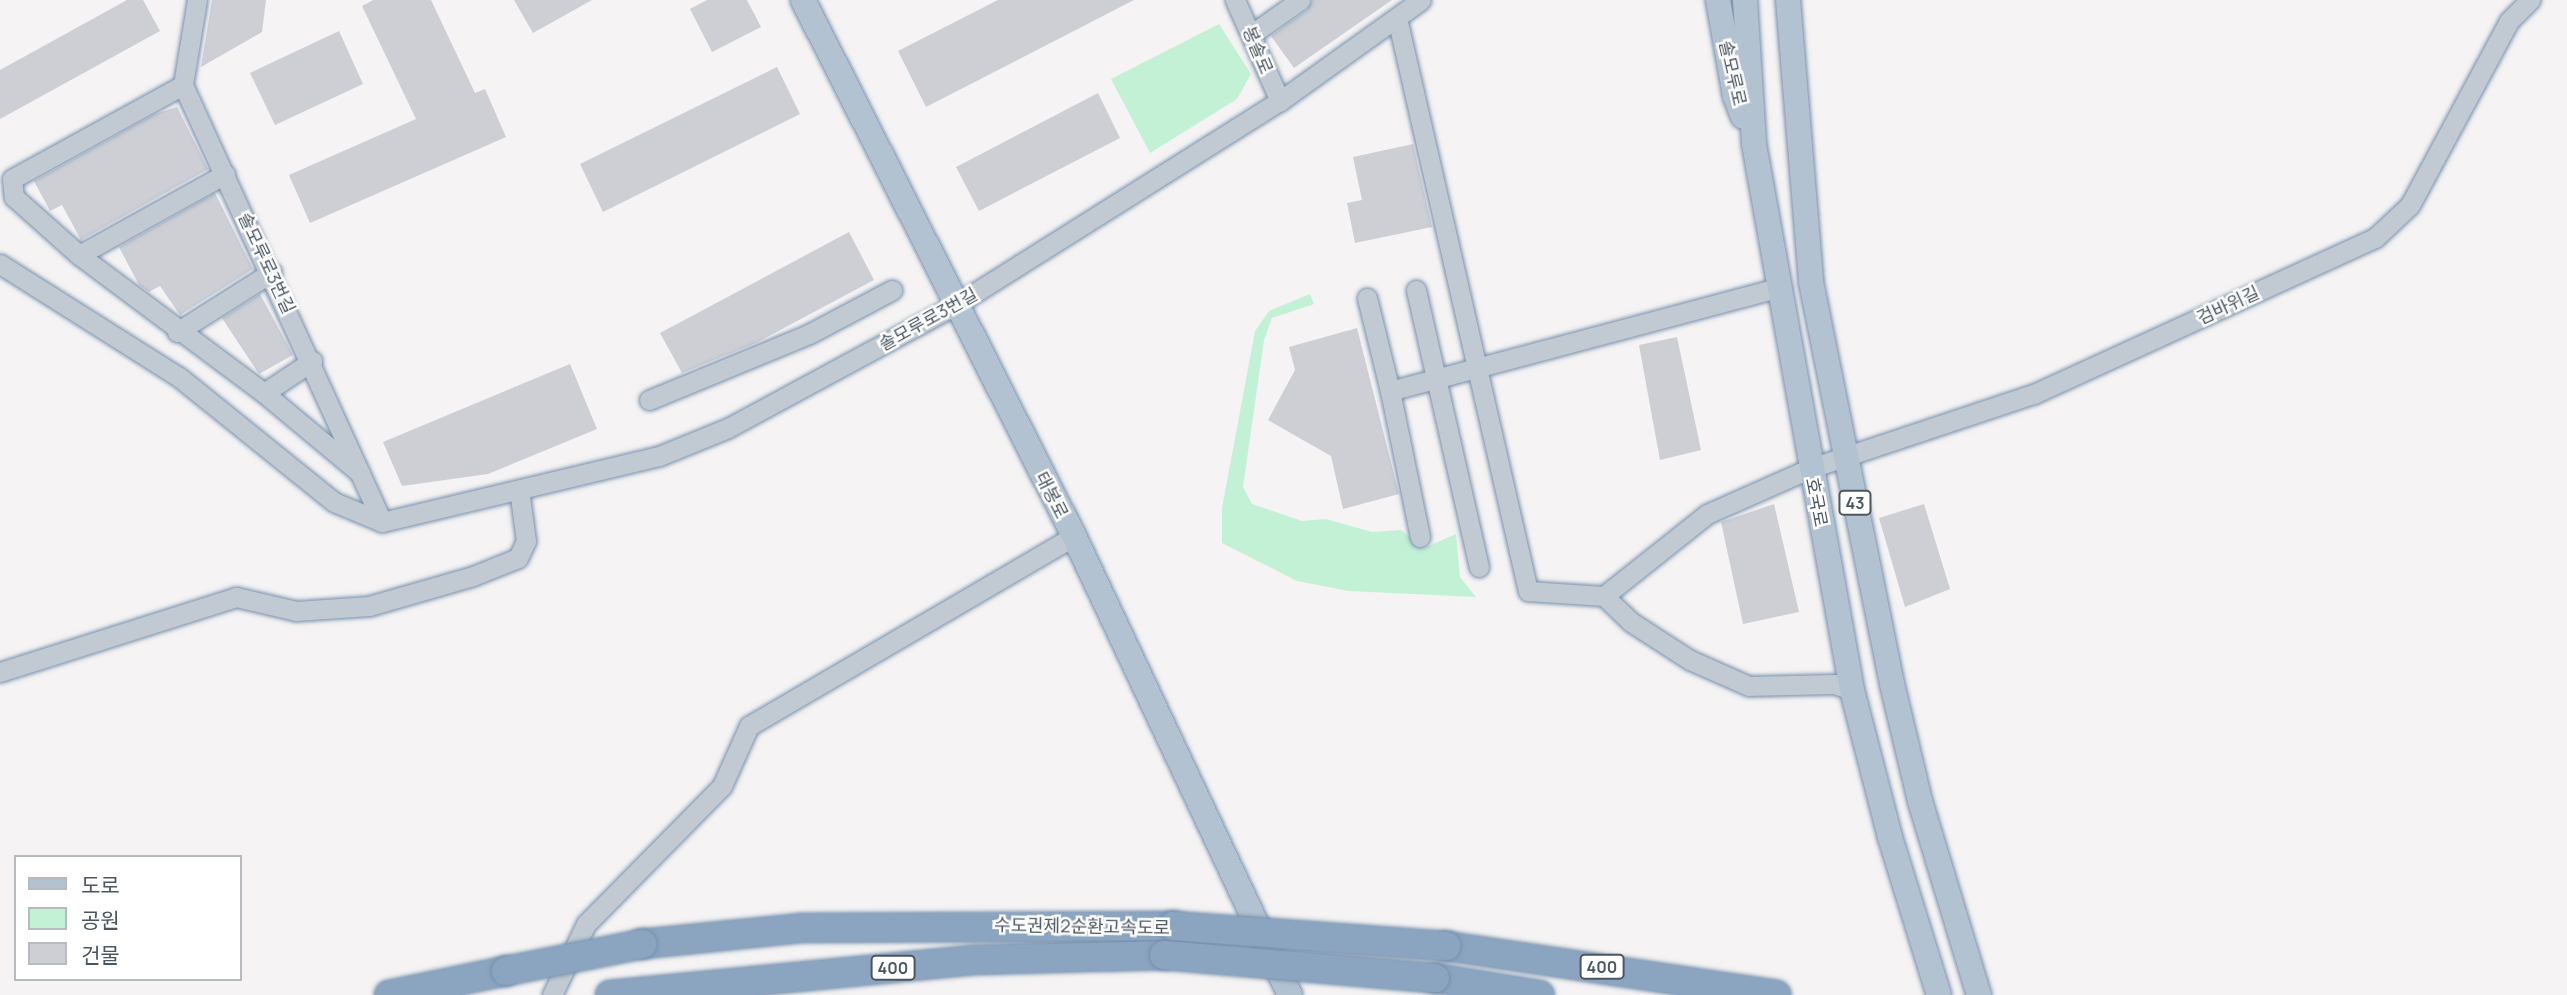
<!DOCTYPE html>
<meta charset="utf-8">
<style>
body{margin:0}
#map{position:relative;width:2567px;height:995px;overflow:hidden;background:#f5f3f3;font-family:Manrope,"Noto Sans KR",sans-serif}
div>[style]{position:absolute}
[style*='--x']{left:calc(var(--x)*1px);top:calc(var(--y)*1px);width:calc(var(--w)*1px);rotate:calc(var(--a)*1deg)}
.green>*{inset:0;background:#c3f1d5}
.building>*{inset:0;background:#cdcfd5}
.roads{filter:drop-shadow(0 0 2px #7690ad) drop-shadow(0 0 2px #7690ad)}
.minor>*{height:19px;margin:-9.5px;padding:0 9.5px;transform-origin:9.5px;border-radius:9.5px;background:#c1cad2}
.major>*{height:24px;margin:-12px;padding:0 12px;transform-origin:12px;border-radius:12px;background:#b3c2d1}
.highway>*{height:28px;margin:-14px;padding:0 14px;transform-origin:14px;border-radius:14px;background:#8ba5c1}
.bridges{filter:drop-shadow(0 0 2px #7690ad) drop-shadow(0 0 2px #7690ad)}
.highway-bridge>*{height:28px;margin:-14px;padding:0 14px;transform-origin:14px;border-radius:14px;background:#8ba5c1}
span{translate:-50% -50%;white-space:nowrap;text-align:center;line-height:1.15;-webkit-text-stroke:5px #fff;paint-order:stroke}
.shield-label span{padding:2px 5px;background:#fff;border:2px solid;border-radius:5px;-webkit-text-stroke-width:0}
.shield-label{font-size:16px;color:#4a5661;font-weight:700}
.street-label{font-size:18px;color:#4a5661}
.legend{position:absolute;left:14px;top:855px;width:228px;height:126px;box-sizing:border-box;background:#fff;border:2px solid #b7bbc0;margin:0;padding:9px 12px;list-style:none;font-size:21px;color:#4a5661}
.legend li{display:flex;align-items:center;gap:14px;height:35px}
.legend b{width:35px;border:2px solid #b7bbc0}
</style>
<div id="map">
<div class="green">
<div style="clip-path:polygon(1219px 24px,1251px 74px,1237px 99px,1150px 153px,1111px 79px)"></div>
<div style="clip-path:polygon(1310px 294px,1314px 304px,1272px 318px,1264px 340px,1243px 487px,1252px 504px,1302px 521px,1326px 519px,1372px 532px,1401px 530px,1424px 548px,1456px 534px,1460px 577px,1476px 597px,1349px 591px,1297px 581px,1222px 543px,1222px 508px,1255px 331px,1269px 311px)"></div>
</div>
<div class="building">
<div style="clip-path:polygon(127px 0,143px 0,160px 31px,0 119px,0 70px)"></div>
<div style="clip-path:polygon(212px 0,266px 0,262px 32px,201px 67px)"></div>
<div style="clip-path:polygon(373px 0,431px 0,475px 93px,485px 89px,506px 137px,310px 223px,289px 175px,416px 119px,362px 6px)"></div>
<div style="clip-path:polygon(514px 0,592px 0,533px 33px)"></div>
<div style="clip-path:polygon(707px 0,747px 0,761px 27px,712px 52px,690px 9px)"></div>
<div style="clip-path:polygon(998px 0,1134px 0,926px 107px,898px 51px)"></div>
<div style="clip-path:polygon(1312px 0,1392px 0,1294px 68px,1271px 36px,1307px 10px)"></div>
<div style="clip-path:polygon(339px 31px,363px 84px,275px 125px,250px 73px)"></div>
<div style="clip-path:polygon(777px 67px,800px 114px,603px 212px,580px 164px)"></div>
<div style="clip-path:polygon(1098px 93px,1120px 138px,979px 211px,956px 167px)"></div>
<div style="clip-path:polygon(177px 107px,208px 169px,81px 240px,62px 205px,50px 211px,34px 181px,155px 114px)"></div>
<div style="clip-path:polygon(1413px 144px,1432px 227px,1355px 243px,1347px 203px,1362px 200px,1353px 157px)"></div>
<div style="clip-path:polygon(215px 193px,253px 269px,180px 315px,160px 286px,149px 292px,139px 285px,119px 247px)"></div>
<div style="clip-path:polygon(849px 232px,874px 280px,756px 343px,682px 373px,660px 333px)"></div>
<div style="clip-path:polygon(260px 294px,293px 355px,259px 374px,222px 318px)"></div>
<div style="clip-path:polygon(1357px 328px,1399px 494px,1343px 509px,1331px 456px,1268px 420px,1295px 370px,1289px 347px)"></div>
<div style="clip-path:polygon(1677px 337px,1701px 450px,1660px 460px,1639px 345px)"></div>
<div style="clip-path:polygon(570px 364px,597px 429px,488px 474px,402px 486px,383px 442px)"></div>
<div style="clip-path:polygon(1774px 504px,1799px 612px,1743px 624px,1721px 522px)"></div>
<div style="clip-path:polygon(1924px 504px,1950px 589px,1905px 607px,1879px 518px)"></div>
</div>
<div class="roads">
<div class="minor">
<div style="--x:197;--y:0;--w:86;--a:99.4"></div>
<div style="--x:183;--y:85;--w:480;--a:65.5"></div>
<div style="--x:1235;--y:0;--w:111;--a:66"></div>
<div style="--x:1397;--y:18;--w:588;--a:77.12"></div>
<div style="--x:1528;--y:591;--w:76;--a:3.8"></div>
<div style="--x:1604;--y:596;--w:132;--a:-38.5"></div>
<div style="--x:1707;--y:514;--w:114;--a:-23.9"></div>
<div style="--x:1811;--y:468;--w:235;--a:-18.4"></div>
<div style="--x:2034;--y:394;--w:375;--a:-24.6"></div>
<div style="--x:2375;--y:238;--w:48;--a:-43.3"></div>
<div style="--x:2410;--y:205;--w:209;--a:-61.7"></div>
<div style="--x:2509;--y:21;--w:30;--a:-45"></div>
<div style="--x:1252;--y:34;--w:59;--a:-35.3"></div>
<div style="--x:183;--y:85;--w:195;--a:151.2"></div>
<div style="--x:12;--y:179;--w:18;--a:84"></div>
<div style="--x:14;--y:197;--w:87;--a:41.7"></div>
<div style="--x:79;--y:255;--w:231;--a:36.7"></div>
<div style="--x:264;--y:393;--w:125;--a:39.8"></div>
<div style="--x:79;--y:255;--w:167;--a:-29"></div>
<div style="--x:0;--y:264;--w:212;--a:32.3"></div>
<div style="--x:179;--y:377;--w:199;--a:38.9"></div>
<div style="--x:334;--y:502;--w:52;--a:22.6"></div>
<div style="--x:382;--y:522;--w:285;--a:-13.4"></div>
<div style="--x:659;--y:456;--w:74;--a:-22.1"></div>
<div style="--x:728;--y:428;--w:257;--a:-28.4"></div>
<div style="--x:954;--y:306;--w:385;--a:-32.2"></div>
<div style="--x:1280;--y:101;--w:173;--a:-35.6"></div>
<div style="--x:1416;--y:290;--w:284;--a:77.2"></div>
<div style="--x:1367;--y:298;--w:96;--a:76.1"></div>
<div style="--x:177;--y:332;--w:112;--a:-32.3"></div>
<div style="--x:264;--y:393;--w:58;--a:-33.7"></div>
<div style="--x:649;--y:400;--w:173;--a:-22.4"></div>
<div style="--x:809;--y:334;--w:94;--a:-27.9"></div>
<div style="--x:1420;--y:537;--w:149;--a:-101.6"></div>
<div style="--x:1390;--y:391;--w:405;--a:-14.9"></div>
<div style="--x:1604;--y:596;--w:37;--a:44"></div>
<div style="--x:1631;--y:622;--w:70;--a:32.8"></div>
<div style="--x:1690;--y:660;--w:64;--a:23.8"></div>
<div style="--x:1749;--y:686;--w:85;--a:-1.3"></div>
<div style="--x:1834;--y:684;--w:19;--a:18"></div>
<div style="--x:0;--y:672;--w:248;--a:-17.6"></div>
<div style="--x:236;--y:597;--w:62;--a:13.1"></div>
<div style="--x:296;--y:611;--w:73;--a:-3.9"></div>
<div style="--x:369;--y:606;--w:108;--a:-16.1"></div>
<div style="--x:473;--y:576;--w:48;--a:-21.8"></div>
<div style="--x:518;--y:558;--w:19;--a:-65"></div>
<div style="--x:526;--y:541;--w:52;--a:-97.7"></div>
<div style="--x:552;--y:995;--w:79;--a:-64.4"></div>
<div style="--x:586;--y:924;--w:194;--a:-45.4"></div>
<div style="--x:722;--y:786;--w:66;--a:-65.8"></div>
<div style="--x:749;--y:726;--w:376;--a:-30.3"></div>
</div>
<div class="major">
<div style="--x:803;--y:0;--w:601;--a:63.18"></div>
<div style="--x:1074;--y:536;--w:507;--a:64.8"></div>
<div style="--x:1718;--y:0;--w:97;--a:80"></div>
<div style="--x:1735;--y:96;--w:22;--a:69"></div>
<div style="--x:1745;--y:0;--w:144;--a:86.4"></div>
<div style="--x:1754;--y:144;--w:555;--a:79.82"></div>
<div style="--x:1852;--y:690;--w:152;--a:75.5"></div>
<div style="--x:1890;--y:837;--w:165;--a:72.8"></div>
<div style="--x:1788;--y:0;--w:283;--a:85.3"></div>
<div style="--x:1811;--y:282;--w:410;--a:78.6"></div>
<div style="--x:1892;--y:684;--w:120;--a:76.5"></div>
<div style="--x:1920;--y:801;--w:203;--a:73.1"></div>
</div>
<div class="highway">
<div style="--x:642;--y:944;--w:162;--a:-5.7"></div>
<div style="--x:803;--y:928;--w:370;--a:-0.3"></div>
<div style="--x:1446;--y:946;--w:334;--a:8.4"></div>
<div style="--x:1435;--y:978;--w:106;--a:9.2"></div>
<div style="--x:389;--y:995;--w:119;--a:-11.6"></div>
<div style="--x:610;--y:995;--w:368;--a:-5.5"></div>
<div style="--x:976;--y:960;--w:188;--a:-1.5"></div>
</div>
</div>
<div class="bridges">
<div class="highway-bridge">
<div style="--x:1173;--y:926;--w:274;--a:4.2"></div>
<div style="--x:1164;--y:955;--w:272;--a:4.9"></div>
<div style="--x:506;--y:971;--w:139;--a:-11.2"></div>
</div>
</div>
<div class="shield-label">
<span style="left:1855px;top:503px">43</span>
<span style="left:1602px;top:967px">400</span>
<span style="left:893px;top:968px">400</span>
</div>
<div class="street-label">
<span style="left:1258px;top:50px;rotate:67deg">봉솔로</span>
<span style="left:1733px;top:73px;rotate:77deg">솔모루로</span>
<span style="left:267px;top:263px;rotate:65deg">솔모루로3번길</span>
<span style="left:2228px;top:305px;rotate:-25deg">검바위길</span>
<span style="left:928px;top:319px;rotate:-29deg">솔모루로3번길</span>
<span style="left:1052px;top:495px;rotate:63deg">태봉로</span>
<span style="left:1817px;top:502px;rotate:79deg">호국로</span>
<span style="left:1082px;top:926px;rotate:1deg">수도권제2순환고속도로</span>
</div>
<ul class="legend">
<li><b style="height:9px;background:#b3c2d1"></b>도로</li>
<li><b style="height:19px;background:#c3f1d5"></b>공원</li>
<li><b style="height:19px;background:#cdcfd5"></b>건물</li>
</ul>
</div>
